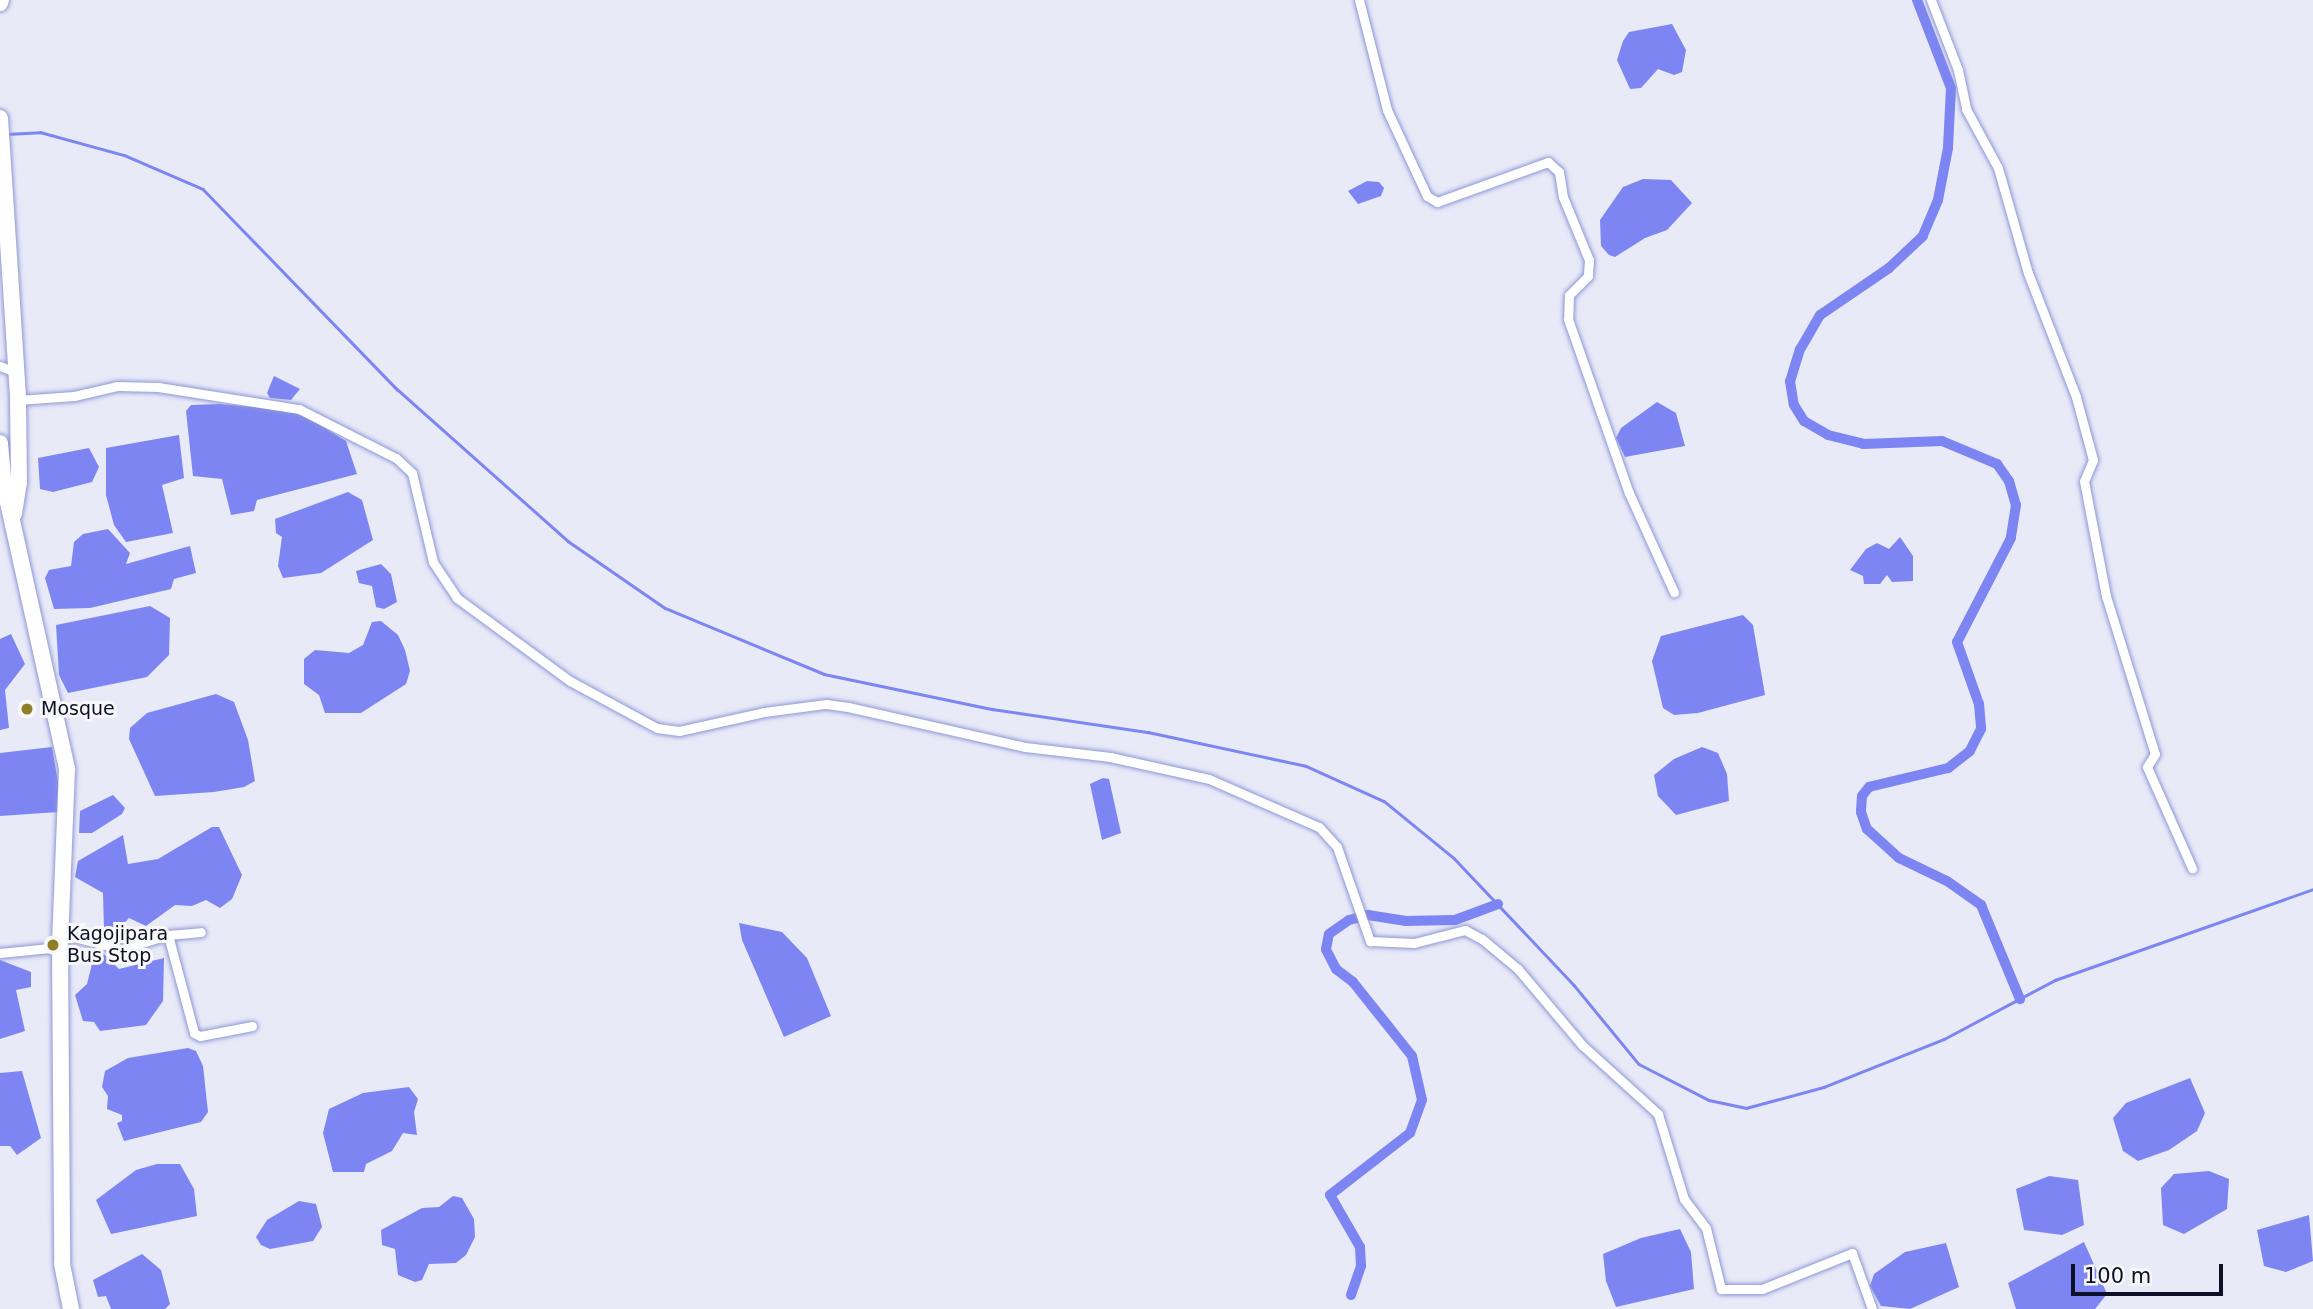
<!DOCTYPE html>
<style>
body{margin:0}
#map{position:relative;width:2313px;height:1309px;overflow:hidden;background:#e8eaf8;font-family:"DejaVu Sans",sans-serif}
div>[style]{position:absolute}
[style*='--x']{left:calc(var(--x)*1px);top:calc(var(--y)*1px);width:calc(var(--w)*1px);rotate:calc(var(--a)*1deg)}
.water>*{inset:0;background:#7d85f3}
.stream>*{height:2.5px;margin:-1.25px;padding:0 1.25px;transform-origin:1.25px;border-radius:1.25px;background:#7d85f3}
.canal>*{height:10px;margin:-5px;padding:0 5px;transform-origin:5px;border-radius:5px;background:#7d85f3}
.roads{filter:drop-shadow(0 0 2px #8e97d6) drop-shadow(0 0 2px #8e97d6)}
.minor>*{height:9px;margin:-4.5px;padding:0 4.5px;transform-origin:4.5px;border-radius:4.5px;background:#fff}
.trunk>*{height:16px;margin:-8px;padding:0 8px;transform-origin:8px;border-radius:8px;background:#fff}
.dots>*{width:19px;height:19px;translate:-50% -50%;box-sizing:border-box;border:4px solid #f8f8f8;border-radius:50%}
span{translate:-50% -50%;white-space:nowrap;text-align:center;line-height:1.15;-webkit-text-stroke:6px #f8f8f8;paint-order:stroke}
.poi-label{font-size:19px;color:#0e1027}
.left{translate:0 -50%;text-align:left}
.scale{position:absolute;left:2071px;top:1264px;width:152px;height:32px;box-sizing:border-box;border:4px solid #0e1027;border-top:0;padding-left:9px;font-size:21px;line-height:24px;white-space:nowrap;color:#0e1027;-webkit-text-stroke:5px #f8f8f8;paint-order:stroke}
</style>
<div id="map">
<div class="water">
<div style="clip-path:polygon(1672px 24px,1686px 50px,1682px 72px,1674px 75px,1658px 69px,1641px 88px,1630px 89px,1617px 60px,1623px 41px,1629px 32px)"></div>
<div style="clip-path:polygon(1643px 179px,1671px 180px,1692px 203px,1667px 230px,1645px 238px,1615px 257px,1609px 255px,1601px 246px,1600px 220px,1623px 187px)"></div>
<div style="clip-path:polygon(1367px 181px,1379px 182px,1384px 188px,1381px 196px,1358px 204px,1348px 191px)"></div>
<div style="clip-path:polygon(274px 376px,300px 389px,291px 400px,270px 398px,267px 393px)"></div>
<div style="clip-path:polygon(1657px 402px,1676px 413px,1685px 446px,1625px 457px,1616px 438px,1621px 428px)"></div>
<div style="clip-path:polygon(220px 404px,297px 411px,346px 441px,357px 474px,257px 500px,254px 511px,231px 515px,222px 479px,193px 476px,186px 411px,191px 405px)"></div>
<div style="clip-path:polygon(179px 435px,184px 478px,162px 485px,173px 533px,126px 542px,114px 525px,106px 495px,106px 448px)"></div>
<div style="clip-path:polygon(89px 448px,99px 467px,92px 482px,53px 492px,40px 489px,38px 458px)"></div>
<div style="clip-path:polygon(348px 492px,362px 500px,373px 540px,321px 573px,283px 578px,278px 566px,282px 537px,276px 533px,275px 519px)"></div>
<div style="clip-path:polygon(108px 529px,130px 553px,126px 564px,190px 546px,196px 573px,174px 579px,171px 589px,90px 608px,54px 609px,45px 578px,49px 570px,71px 566px,74px 542px,83px 534px)"></div>
<div style="clip-path:polygon(1900px 537px,1913px 556px,1913px 581px,1892px 582px,1887px 575px,1880px 584px,1864px 584px,1863px 576px,1850px 570px,1866px 549px,1877px 543px,1889px 549px)"></div>
<div style="clip-path:polygon(381px 564px,391px 574px,397px 602px,384px 609px,376px 607px,372px 586px,359px 583px,356px 571px)"></div>
<div style="clip-path:polygon(150px 606px,170px 618px,169px 655px,147px 677px,68px 693px,59px 675px,56px 625px)"></div>
<div style="clip-path:polygon(1743px 615px,1753px 625px,1765px 695px,1698px 713px,1674px 715px,1663px 708px,1652px 661px,1661px 636px)"></div>
<div style="clip-path:polygon(381px 621px,398px 635px,405px 650px,410px 671px,406px 684px,361px 713px,325px 713px,319px 695px,304px 684px,304px 659px,315px 650px,349px 653px,363px 645px,372px 622px)"></div>
<div style="clip-path:polygon(11px 634px,25px 664px,5px 690px,9px 728px,0 730px,0 639px)"></div>
<div style="clip-path:polygon(216px 694px,234px 702px,248px 740px,255px 781px,244px 787px,214px 792px,155px 796px,129px 739px,130px 728px,147px 713px)"></div>
<div style="clip-path:polygon(52px 747px,60px 793px,58px 812px,0 816px,0 753px)"></div>
<div style="clip-path:polygon(1702px 747px,1718px 753px,1727px 774px,1729px 801px,1676px 815px,1658px 796px,1654px 775px,1674px 759px)"></div>
<div style="clip-path:polygon(1103px 778px,1109px 779px,1121px 833px,1102px 840px,1090px 784px)"></div>
<div style="clip-path:polygon(113px 795px,125px 808px,122px 814px,92px 833px,79px 833px,80px 811px)"></div>
<div style="clip-path:polygon(212px 827px,219px 827px,242px 875px,232px 899px,220px 908px,206px 900px,192px 906px,175px 905px,146px 926px,129px 918px,117px 931px,104px 930px,103px 893px,75px 877px,78px 861px,123px 835px,128px 864px,158px 859px)"></div>
<div style="clip-path:polygon(739px 923px,782px 932px,807px 958px,831px 1016px,784px 1037px,742px 940px)"></div>
<div style="clip-path:polygon(95px 952px,103px 953px,119px 969px,164px 958px,163px 1001px,146px 1025px,100px 1031px,94px 1022px,83px 1021px,75px 995px,87px 984px)"></div>
<div style="clip-path:polygon(0 960px,31px 972px,31px 987px,16px 990px,25px 1031px,0 1039px)"></div>
<div style="clip-path:polygon(188px 1048px,196px 1051px,203px 1066px,208px 1112px,201px 1122px,124px 1141px,117px 1123px,122px 1121px,122px 1115px,107px 1109px,108px 1096px,102px 1087px,105px 1071px,128px 1058px)"></div>
<div style="clip-path:polygon(22px 1071px,41px 1138px,17px 1155px,10px 1146px,0 1146px,0 1073px)"></div>
<div style="clip-path:polygon(2190px 1078px,2205px 1113px,2197px 1131px,2169px 1150px,2138px 1161px,2123px 1151px,2113px 1118px,2126px 1103px)"></div>
<div style="clip-path:polygon(409px 1087px,418px 1099px,414px 1112px,417px 1135px,403px 1133px,392px 1151px,366px 1164px,364px 1172px,333px 1172px,323px 1133px,329px 1109px,363px 1093px)"></div>
<div style="clip-path:polygon(157px 1164px,180px 1164px,194px 1189px,197px 1216px,111px 1234px,96px 1200px,136px 1170px)"></div>
<div style="clip-path:polygon(2209px 1171px,2229px 1179px,2227px 1209px,2184px 1234px,2163px 1225px,2161px 1188px,2174px 1174px)"></div>
<div style="clip-path:polygon(2049px 1176px,2078px 1180px,2084px 1225px,2062px 1235px,2024px 1230px,2016px 1189px)"></div>
<div style="clip-path:polygon(453px 1196px,462px 1198px,474px 1219px,475px 1237px,466px 1255px,456px 1263px,429px 1264px,422px 1280px,415px 1282px,398px 1275px,395px 1249px,382px 1245px,381px 1230px,422px 1208px,439px 1207px)"></div>
<div style="clip-path:polygon(299px 1201px,316px 1204px,322px 1227px,313px 1241px,270px 1249px,261px 1245px,256px 1237px,267px 1220px)"></div>
<div style="clip-path:polygon(2309px 1215px,2313px 1261px,2286px 1272px,2264px 1266px,2257px 1230px)"></div>
<div style="clip-path:polygon(1680px 1229px,1691px 1252px,1694px 1289px,1616px 1307px,1606px 1281px,1603px 1254px,1641px 1238px)"></div>
<div style="clip-path:polygon(2084px 1242px,2107px 1294px,2095px 1309px,2016px 1309px,2008px 1283px)"></div>
<div style="clip-path:polygon(1946px 1243px,1959px 1287px,1910px 1309px,1881px 1306px,1870px 1286px,1874px 1274px,1905px 1252px)"></div>
<div style="clip-path:polygon(142px 1254px,161px 1270px,170px 1304px,165px 1309px,111px 1309px,106px 1296px,98px 1297px,93px 1280px)"></div>
</div>
<div class="stream">
<div style="--x:6;--y:134;--w:34;--a:-3"></div>
<div style="--x:40;--y:132;--w:87;--a:15.3"></div>
<div style="--x:124;--y:155;--w:86;--a:23.3"></div>
<div style="--x:203;--y:189;--w:279;--a:45.9"></div>
<div style="--x:397;--y:389;--w:229;--a:41.6"></div>
<div style="--x:568;--y:541;--w:118;--a:34.6"></div>
<div style="--x:665;--y:608;--w:172;--a:22.5"></div>
<div style="--x:824;--y:674;--w:172;--a:11.8"></div>
<div style="--x:992;--y:709;--w:158;--a:8.4"></div>
<div style="--x:1148;--y:732;--w:162;--a:12.1"></div>
<div style="--x:1306;--y:766;--w:85;--a:24.2"></div>
<div style="--x:1384;--y:801;--w:90;--a:39.2"></div>
<div style="--x:1454;--y:858;--w:175;--a:46.6"></div>
<div style="--x:1574;--y:985;--w:102;--a:50.6"></div>
<div style="--x:1639;--y:1064;--w:79;--a:27.2"></div>
<div style="--x:1709;--y:1100;--w:38;--a:12"></div>
<div style="--x:1746;--y:1108;--w:81;--a:-15.1"></div>
<div style="--x:1824;--y:1087;--w:129;--a:-21.8"></div>
<div style="--x:1944;--y:1039;--w:126;--a:-28"></div>
<div style="--x:2055;--y:980;--w:274;--a:-19.4"></div>
</div>
<div class="canal">
<div style="--x:1917;--y:0;--w:94;--a:68.9"></div>
<div style="--x:1951;--y:88;--w:60;--a:92.9"></div>
<div style="--x:1948;--y:148;--w:53;--a:100.9"></div>
<div style="--x:1938;--y:200;--w:39;--a:113"></div>
<div style="--x:1923;--y:236;--w:47;--a:136.7"></div>
<div style="--x:1889;--y:268;--w:83;--a:145.7"></div>
<div style="--x:1820;--y:315;--w:39;--a:120"></div>
<div style="--x:1800;--y:349;--w:34;--a:107"></div>
<div style="--x:1790;--y:381;--w:24;--a:81"></div>
<div style="--x:1794;--y:405;--w:19;--a:58"></div>
<div style="--x:1804;--y:421;--w:28;--a:30"></div>
<div style="--x:1828;--y:435;--w:36;--a:14"></div>
<div style="--x:1863;--y:444;--w:79;--a:-2.2"></div>
<div style="--x:1942;--y:441;--w:60;--a:22.7"></div>
<div style="--x:1997;--y:464;--w:21;--a:55"></div>
<div style="--x:2009;--y:481;--w:25;--a:74"></div>
<div style="--x:2016;--y:505;--w:33;--a:99"></div>
<div style="--x:2011;--y:538;--w:117;--a:117.4"></div>
<div style="--x:1957;--y:642;--w:66;--a:70.5"></div>
<div style="--x:1979;--y:704;--w:25;--a:85"></div>
<div style="--x:1981;--y:729;--w:25;--a:117"></div>
<div style="--x:1970;--y:751;--w:28;--a:142"></div>
<div style="--x:1948;--y:768;--w:81;--a:166.5"></div>
<div style="--x:1869;--y:787;--w:11;--a:128"></div>
<div style="--x:1862;--y:796;--w:16;--a:94"></div>
<div style="--x:1861;--y:812;--w:18;--a:71"></div>
<div style="--x:1867;--y:829;--w:43;--a:42.2"></div>
<div style="--x:1899;--y:858;--w:53;--a:25.6"></div>
<div style="--x:1947;--y:881;--w:42;--a:35.2"></div>
<div style="--x:1981;--y:905;--w:102;--a:67.5"></div>
<div style="--x:1351;--y:1295;--w:31;--a:-71"></div>
<div style="--x:1361;--y:1266;--w:19;--a:-93"></div>
<div style="--x:1360;--y:1247;--w:60;--a:-120"></div>
<div style="--x:1330;--y:1195;--w:101;--a:-37.8"></div>
<div style="--x:1410;--y:1133;--w:35;--a:-70"></div>
<div style="--x:1422;--y:1100;--w:45;--a:-102.8"></div>
<div style="--x:1412;--y:1056;--w:95;--a:-128.6"></div>
<div style="--x:1353;--y:982;--w:21;--a:-143"></div>
<div style="--x:1336;--y:969;--w:22;--a:-117"></div>
<div style="--x:1326;--y:949;--w:15;--a:-79"></div>
<div style="--x:1329;--y:934;--w:24;--a:-35"></div>
<div style="--x:1349;--y:920;--w:20;--a:-15"></div>
<div style="--x:1368;--y:915;--w:37;--a:9"></div>
<div style="--x:1405;--y:921;--w:50;--a:-1.1"></div>
<div style="--x:1455;--y:920;--w:46;--a:-20.4"></div>
</div>
<div class="roads">
<div class="minor">
<div style="--x:1359;--y:0;--w:114;--a:75.7"></div>
<div style="--x:1387;--y:110;--w:95;--a:65.1"></div>
<div style="--x:1427;--y:196;--w:12;--a:31"></div>
<div style="--x:1437;--y:202;--w:118;--a:-19.8"></div>
<div style="--x:1548;--y:162;--w:15;--a:42"></div>
<div style="--x:1559;--y:172;--w:25;--a:81"></div>
<div style="--x:1563;--y:197;--w:68;--a:67.6"></div>
<div style="--x:1589;--y:260;--w:16;--a:94"></div>
<div style="--x:1588;--y:276;--w:27;--a:135"></div>
<div style="--x:1569;--y:295;--w:24;--a:92"></div>
<div style="--x:1568;--y:319;--w:184;--a:70.7"></div>
<div style="--x:1629;--y:493;--w:109;--a:65.6"></div>
<div style="--x:1931;--y:0;--w:75;--a:68.9"></div>
<div style="--x:1958;--y:70;--w:40;--a:78"></div>
<div style="--x:1966;--y:109;--w:67;--a:61.5"></div>
<div style="--x:1998;--y:168;--w:109;--a:74.1"></div>
<div style="--x:2028;--y:273;--w:133;--a:68.8"></div>
<div style="--x:2076;--y:397;--w:65;--a:74.9"></div>
<div style="--x:2093;--y:460;--w:23;--a:113"></div>
<div style="--x:2084;--y:481;--w:117;--a:79.2"></div>
<div style="--x:2106;--y:596;--w:165;--a:72.8"></div>
<div style="--x:2155;--y:754;--w:15;--a:122"></div>
<div style="--x:2147;--y:767;--w:111;--a:66"></div>
<div style="--x:0;--y:366;--w:17;--a:21"></div>
<div style="--x:18;--y:400;--w:56;--a:-4.1"></div>
<div style="--x:74;--y:396;--w:44;--a:-13.1"></div>
<div style="--x:117;--y:386;--w:41;--a:1.4"></div>
<div style="--x:158;--y:387;--w:143;--a:8.9"></div>
<div style="--x:299;--y:409;--w:109;--a:26.8"></div>
<div style="--x:396;--y:458;--w:22;--a:43"></div>
<div style="--x:412;--y:473;--w:91;--a:76.7"></div>
<div style="--x:433;--y:562;--w:43;--a:56.3"></div>
<div style="--x:457;--y:598;--w:140;--a:36.3"></div>
<div style="--x:570;--y:681;--w:99;--a:28.4"></div>
<div style="--x:657;--y:728;--w:22;--a:8"></div>
<div style="--x:679;--y:731;--w:87;--a:-12.6"></div>
<div style="--x:764;--y:712;--w:63;--a:-7.4"></div>
<div style="--x:826;--y:704;--w:22;--a:8"></div>
<div style="--x:848;--y:707;--w:181;--a:12.7"></div>
<div style="--x:1025;--y:747;--w:86;--a:6.7"></div>
<div style="--x:1110;--y:757;--w:101;--a:12.5"></div>
<div style="--x:1209;--y:779;--w:120;--a:23.6"></div>
<div style="--x:1319;--y:827;--w:27;--a:48"></div>
<div style="--x:1337;--y:847;--w:100;--a:70.7"></div>
<div style="--x:1370;--y:941;--w:44;--a:2.6"></div>
<div style="--x:1414;--y:943;--w:53;--a:-14.3"></div>
<div style="--x:1465;--y:930;--w:19;--a:28"></div>
<div style="--x:1482;--y:939;--w:47;--a:39.8"></div>
<div style="--x:1518;--y:969;--w:99;--a:49.9"></div>
<div style="--x:1582;--y:1045;--w:103;--a:42.2"></div>
<div style="--x:1658;--y:1114;--w:89;--a:73"></div>
<div style="--x:1684;--y:1199;--w:36;--a:53"></div>
<div style="--x:1706;--y:1228;--w:63;--a:76.2"></div>
<div style="--x:1721;--y:1289;--w:41;--a:0"></div>
<div style="--x:1762;--y:1289;--w:97;--a:-21.8"></div>
<div style="--x:1852;--y:1253;--w:59;--a:70.3"></div>
<div style="--x:61;--y:934;--w:63;--a:13.8"></div>
<div style="--x:122;--y:949;--w:48;--a:-16.9"></div>
<div style="--x:168;--y:935;--w:33;--a:-5"></div>
<div style="--x:168;--y:935;--w:101;--a:75.1"></div>
<div style="--x:194;--y:1033;--w:7;--a:27"></div>
<div style="--x:200;--y:1036;--w:53;--a:-10.9"></div>
<div style="--x:0;--y:953;--w:60;--a:-5.7"></div>
</div>
<div class="trunk">
<div style="--x:0;--y:3;--w:3;--a:-72"></div>
<div style="--x:0;--y:118;--w:283;--a:86.3"></div>
<div style="--x:18;--y:400;--w:82;--a:89.3"></div>
<div style="--x:19;--y:482;--w:32;--a:99"></div>
<div style="--x:0;--y:443;--w:37;--a:85"></div>
<div style="--x:3;--y:480;--w:296;--a:77.5"></div>
<div style="--x:67;--y:769;--w:178;--a:92.3"></div>
<div style="--x:60;--y:947;--w:317;--a:89.6"></div>
<div style="--x:62;--y:1264;--w:46;--a:78.7"></div>
</div>
</div>
<div class="dots">
<div style="left:27px;top:709px;background:#8f7e25"></div>
<div style="left:53px;top:945px;background:#8f7e25"></div>
</div>
<div class="poi-label">
<span class="left" style="left:41px;top:709px">Mosque</span>
<span class="left" style="left:67px;top:945px">Kagojipara<br>Bus Stop</span>
</div>
<div class="scale">100 m</div>
</div>
